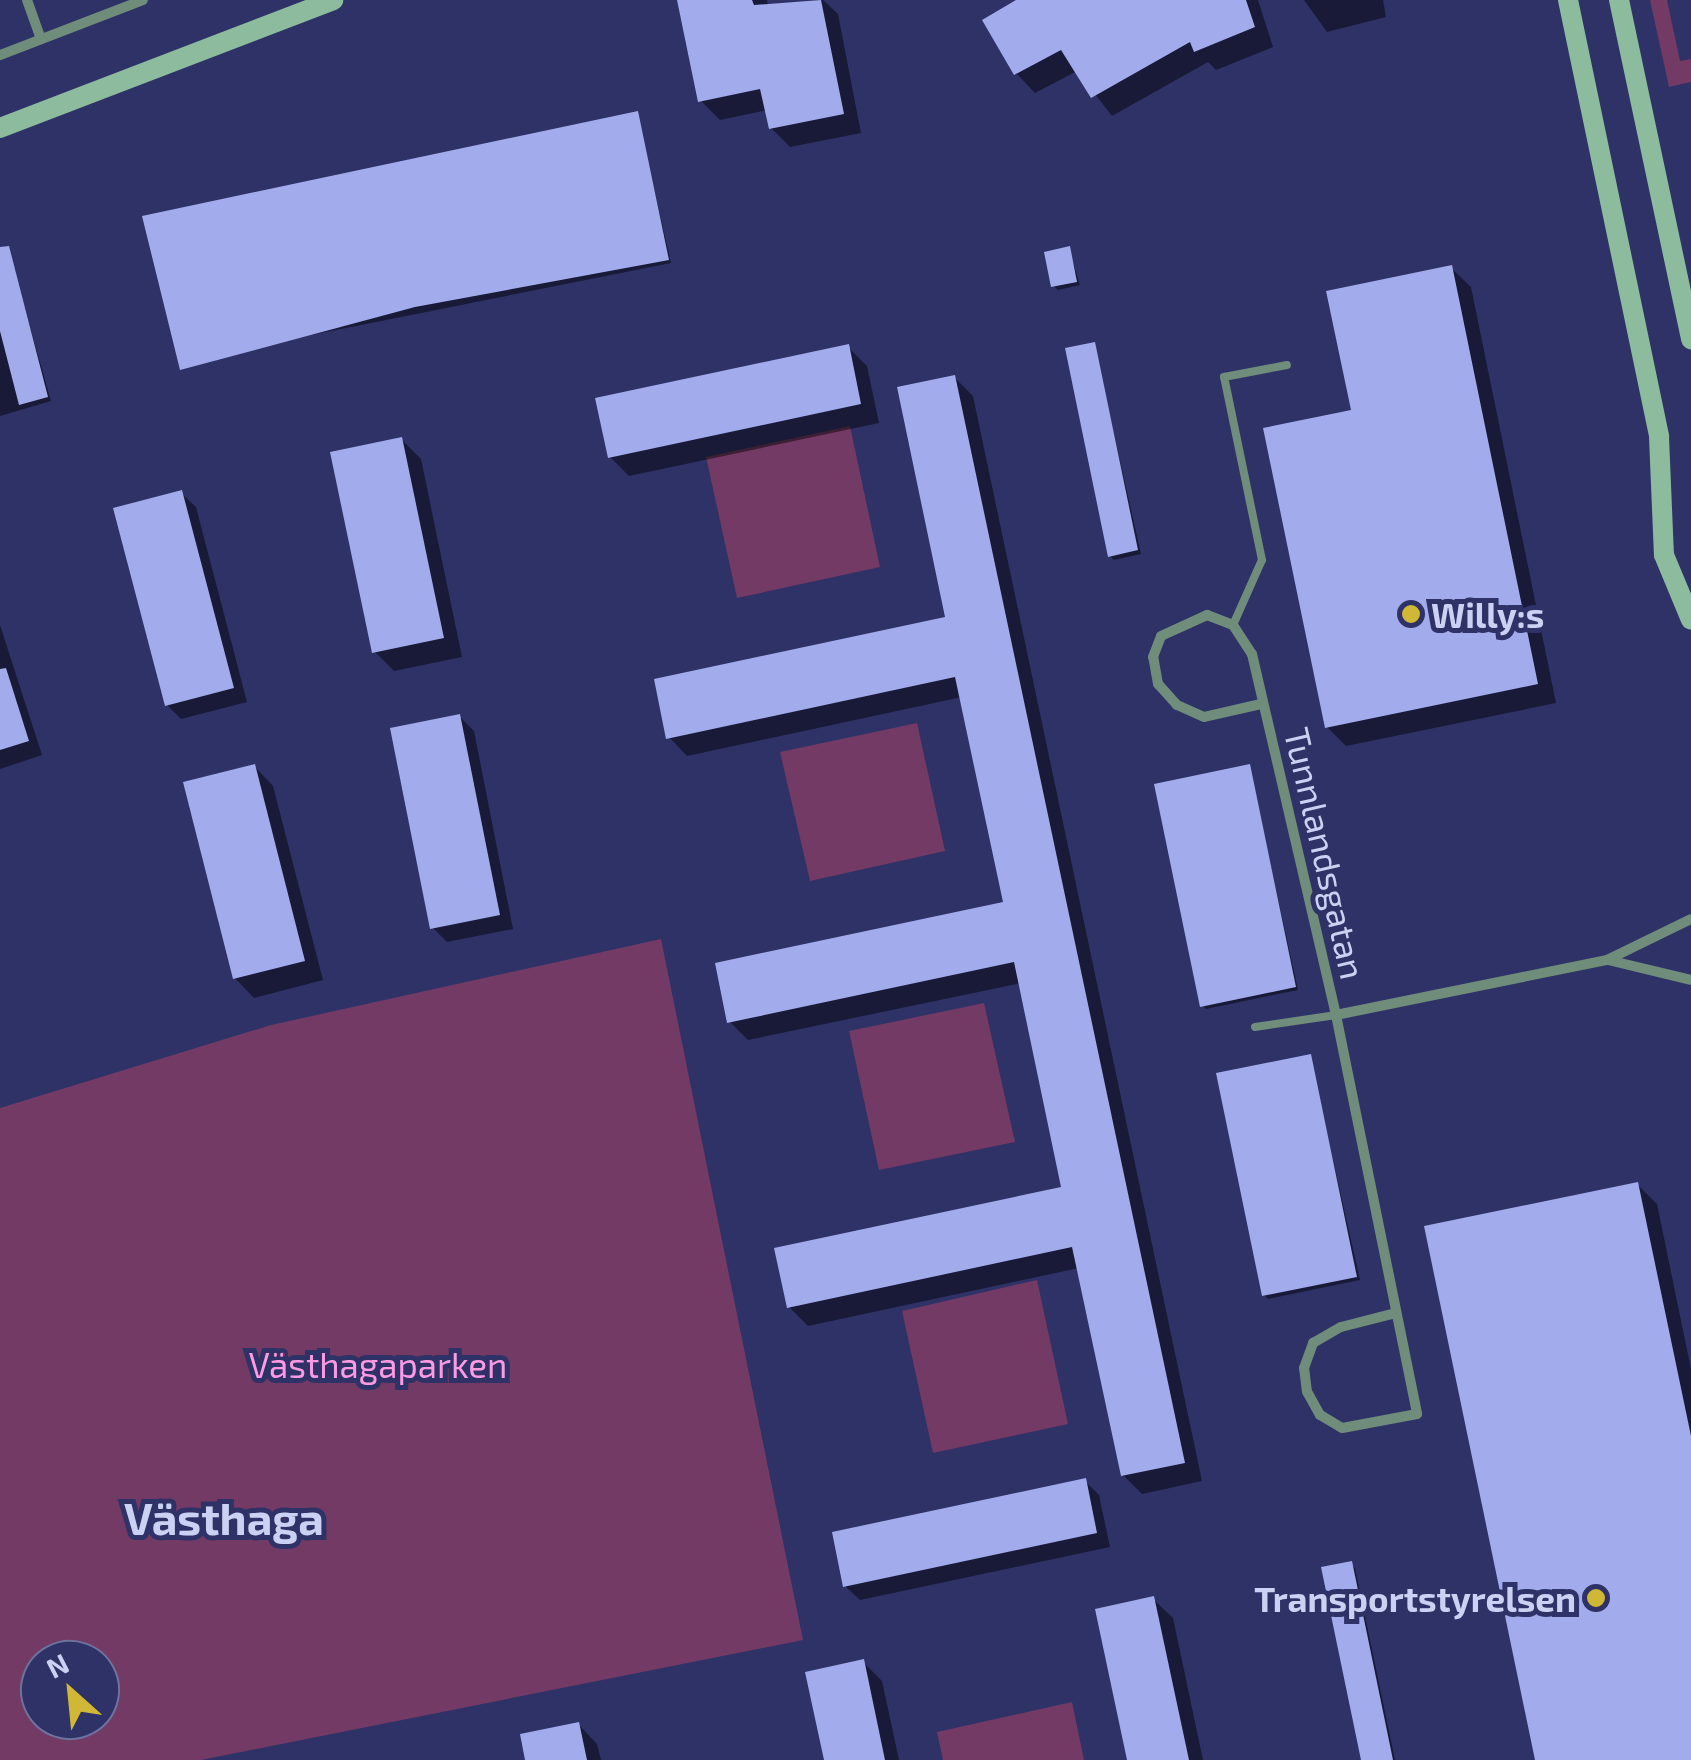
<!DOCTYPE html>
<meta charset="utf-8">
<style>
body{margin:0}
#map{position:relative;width:1691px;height:1760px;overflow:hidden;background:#2e3267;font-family:"Exo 2",sans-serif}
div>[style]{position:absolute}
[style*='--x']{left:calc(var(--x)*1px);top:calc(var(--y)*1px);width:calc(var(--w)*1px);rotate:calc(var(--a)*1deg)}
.green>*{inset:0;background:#723a64}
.shadow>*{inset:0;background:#0007}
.building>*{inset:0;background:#a2acec}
.lane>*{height:8px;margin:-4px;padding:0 4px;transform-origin:4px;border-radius:4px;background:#708c7a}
.street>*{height:10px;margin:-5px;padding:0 5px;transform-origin:5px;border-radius:5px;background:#708c7a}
.secondary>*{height:20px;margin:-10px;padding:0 10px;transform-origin:10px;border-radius:10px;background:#8dbb9e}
.dots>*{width:28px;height:28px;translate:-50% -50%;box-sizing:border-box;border:5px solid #2e3267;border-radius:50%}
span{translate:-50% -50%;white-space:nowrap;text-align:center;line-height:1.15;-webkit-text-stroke:10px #2e3267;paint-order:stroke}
.poi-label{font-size:35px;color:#cbd1f2;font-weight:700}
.left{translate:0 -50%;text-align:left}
.right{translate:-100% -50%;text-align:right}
.street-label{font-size:35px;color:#cbd1f2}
.park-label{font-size:35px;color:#fe9ae4}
.district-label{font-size:45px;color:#cbd1f2;font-weight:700}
.north{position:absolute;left:20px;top:1640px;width:100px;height:100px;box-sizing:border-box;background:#2e3267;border:2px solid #6d729f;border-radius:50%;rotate:333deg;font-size:28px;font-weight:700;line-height:40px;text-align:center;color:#cbd1f2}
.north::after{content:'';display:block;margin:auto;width:35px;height:45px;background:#d1b736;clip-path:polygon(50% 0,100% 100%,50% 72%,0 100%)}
</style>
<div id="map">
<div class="green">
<div style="clip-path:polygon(1650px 0,1667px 0,1680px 61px,1691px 59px,1691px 82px,1669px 87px)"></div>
<div style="clip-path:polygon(850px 426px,880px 567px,737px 598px,706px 457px)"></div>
<div style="clip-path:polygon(917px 723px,945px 851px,810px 881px,780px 752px)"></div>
<div style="clip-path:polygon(evenodd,661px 939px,803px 1640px,201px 1760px,0 1760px,0 1108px,271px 1025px,661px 939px,40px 1660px,100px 1660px,100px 1720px,40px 1720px,40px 1660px)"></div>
<div style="clip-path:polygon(984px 1003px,1015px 1142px,879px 1170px,849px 1031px)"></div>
<div style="clip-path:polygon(1037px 1280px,1068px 1424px,933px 1453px,902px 1311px)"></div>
<div style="clip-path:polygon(1072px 1702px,1084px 1760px,943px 1760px,937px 1732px)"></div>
</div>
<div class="shadow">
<div style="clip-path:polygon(680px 0,767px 0,768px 5px,823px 0,838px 14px,861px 133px,790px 147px,771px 128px,767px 110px,720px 120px,700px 100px)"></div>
<div style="clip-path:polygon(1021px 0,1258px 0,1273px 47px,1216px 70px,1208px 62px,1112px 116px,1077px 71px,1035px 93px,1016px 73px)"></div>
<div style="clip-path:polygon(1304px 0,1383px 0,1386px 17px,1327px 32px)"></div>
<div style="clip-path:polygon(637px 114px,671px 263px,301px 337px,183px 368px)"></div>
<div style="clip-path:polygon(1069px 249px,1080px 285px,1058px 290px,1054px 286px)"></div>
<div style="clip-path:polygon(9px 252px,51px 401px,0 416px,0 255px)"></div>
<div style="clip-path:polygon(1451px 268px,1471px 287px,1556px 703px,1346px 746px,1327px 727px,1354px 412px)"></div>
<div style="clip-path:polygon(1094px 345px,1141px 554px,1114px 560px,1110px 556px)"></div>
<div style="clip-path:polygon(848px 347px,867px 366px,879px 423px,629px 476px,610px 457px)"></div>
<div style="clip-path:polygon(954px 377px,973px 396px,1202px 1481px,1142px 1494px,1123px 1475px,1079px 1268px,808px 1326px,789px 1307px,1064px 1188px,1021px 983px,748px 1040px,730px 1022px,1006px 904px,962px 697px,687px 756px,669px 737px,948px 619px)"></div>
<div style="clip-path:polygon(401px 439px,421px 459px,462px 657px,394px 671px,375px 652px)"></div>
<div style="clip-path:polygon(181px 493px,196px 507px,247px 702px,181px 719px,167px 705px)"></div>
<div style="clip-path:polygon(0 625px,42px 755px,0 769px)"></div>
<div style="clip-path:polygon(459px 716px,474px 731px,513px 929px,447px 942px,433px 928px)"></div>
<div style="clip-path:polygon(254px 766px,273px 786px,323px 980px,254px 998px,235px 978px)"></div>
<div style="clip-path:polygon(1249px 766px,1298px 990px,1206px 1009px,1202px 1005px)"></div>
<div style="clip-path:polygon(1310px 1057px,1360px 1280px,1268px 1299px,1264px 1295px)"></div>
<div style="clip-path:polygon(1637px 1184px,1657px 1204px,1691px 1369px,1691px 1760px,1538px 1760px)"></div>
<div style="clip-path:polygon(1085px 1481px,1099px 1495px,1110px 1547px,860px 1600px,845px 1586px)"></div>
<div style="clip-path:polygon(1351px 1564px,1355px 1568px,1395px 1760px,1364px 1760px)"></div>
<div style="clip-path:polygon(1153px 1599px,1173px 1618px,1203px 1760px,1130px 1760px)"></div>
<div style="clip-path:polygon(863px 1662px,882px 1681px,899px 1760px,826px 1760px)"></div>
<div style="clip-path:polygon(578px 1724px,597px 1744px,601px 1760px,528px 1760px)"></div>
</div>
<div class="building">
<div style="clip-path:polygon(677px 0,752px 0,754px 5px,821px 0,844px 114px,769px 129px,760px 89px,698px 102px)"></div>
<div style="clip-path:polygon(1016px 0,1246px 0,1255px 27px,1194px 52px,1190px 42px,1091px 98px,1061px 50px,1014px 75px,982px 20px)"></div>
<div style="clip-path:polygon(638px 111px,669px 260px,415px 307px,180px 370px,142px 216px)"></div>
<div style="clip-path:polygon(9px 246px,48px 397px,19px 405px,0 331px,0 247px)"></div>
<div style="clip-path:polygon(1070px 246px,1077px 282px,1051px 287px,1044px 252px)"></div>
<div style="clip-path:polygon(1452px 265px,1538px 684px,1325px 728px,1263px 428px,1351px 410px,1326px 291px)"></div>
<div style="clip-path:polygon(1095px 342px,1138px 550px,1108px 557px,1065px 348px)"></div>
<div style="clip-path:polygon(849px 344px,861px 404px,608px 458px,595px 398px)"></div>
<div style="clip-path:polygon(955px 375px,1185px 1463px,1121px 1476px,1072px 1247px,787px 1308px,774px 1248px,1061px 1187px,1014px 962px,727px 1023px,715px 963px,1003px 902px,955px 677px,666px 739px,654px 679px,945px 617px,897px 387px)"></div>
<div style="clip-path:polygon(402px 437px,444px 638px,372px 653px,330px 452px)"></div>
<div style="clip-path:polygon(182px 490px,234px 688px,165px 706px,113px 508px)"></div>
<div style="clip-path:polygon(6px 668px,29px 741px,0 750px,0 669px)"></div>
<div style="clip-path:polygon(460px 714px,500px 915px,430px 929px,390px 728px)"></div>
<div style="clip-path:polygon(255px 764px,305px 961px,233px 979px,183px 782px)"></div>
<div style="clip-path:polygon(1250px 764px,1296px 987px,1200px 1007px,1154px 784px)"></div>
<div style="clip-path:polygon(1311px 1054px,1357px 1277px,1262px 1296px,1216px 1073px)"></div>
<div style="clip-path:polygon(1638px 1182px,1691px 1436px,1691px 1760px,1535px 1760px,1424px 1226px)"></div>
<div style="clip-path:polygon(1086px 1478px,1097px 1533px,843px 1587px,832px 1532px)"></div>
<div style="clip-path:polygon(1352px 1561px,1393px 1760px,1361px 1760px,1321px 1567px)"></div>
<div style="clip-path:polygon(1154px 1596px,1189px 1760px,1127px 1760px,1095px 1609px)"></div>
<div style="clip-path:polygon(864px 1659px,885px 1760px,824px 1760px,805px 1672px)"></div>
<div style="clip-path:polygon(579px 1722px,587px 1760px,525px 1760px,520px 1734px)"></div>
</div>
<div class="lane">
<div style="--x:1233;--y:625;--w:71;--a:-66"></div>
<div style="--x:1262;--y:560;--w:187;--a:-101.7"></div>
<div style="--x:1224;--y:377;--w:64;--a:-10.8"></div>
<div style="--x:1255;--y:1027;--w:82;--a:-8.4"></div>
</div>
<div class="street">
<div style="--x:27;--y:0;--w:41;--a:70.3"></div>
<div style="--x:0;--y:55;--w:153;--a:-21"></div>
<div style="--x:1261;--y:704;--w:58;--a:167.2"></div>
<div style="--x:1204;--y:717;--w:30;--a:-156"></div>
<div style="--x:1177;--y:705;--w:28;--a:-132"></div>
<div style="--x:1158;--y:684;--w:27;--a:-100"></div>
<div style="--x:1153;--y:657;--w:22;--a:-69"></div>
<div style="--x:1161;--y:636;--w:51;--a:-24.5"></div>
<div style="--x:1207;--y:615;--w:28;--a:21"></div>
<div style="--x:1233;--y:625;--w:35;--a:57"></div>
<div style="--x:1252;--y:654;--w:371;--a:76.9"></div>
<div style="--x:1336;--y:1015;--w:407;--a:78.5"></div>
<div style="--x:1417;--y:1414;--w:76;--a:169.4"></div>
<div style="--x:1342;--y:1428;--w:26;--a:-149"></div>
<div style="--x:1320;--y:1415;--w:26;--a:-119"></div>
<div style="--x:1307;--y:1392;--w:24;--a:-97"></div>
<div style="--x:1304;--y:1368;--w:27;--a:-70"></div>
<div style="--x:1313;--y:1343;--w:32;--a:-30"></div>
<div style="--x:1341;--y:1327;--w:53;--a:-14.3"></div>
<div style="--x:1608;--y:960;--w:85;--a:13.5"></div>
<div style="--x:1336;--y:1015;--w:277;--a:-11.5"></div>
<div style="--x:1607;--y:960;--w:93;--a:-26"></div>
</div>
<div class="secondary">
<div style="--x:1568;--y:0;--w:446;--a:78.2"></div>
<div style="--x:1659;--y:437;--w:118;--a:87.6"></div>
<div style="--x:1664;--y:555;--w:70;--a:67.4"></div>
<div style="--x:1619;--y:0;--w:347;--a:78"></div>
<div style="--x:0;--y:128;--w:357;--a:-21"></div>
</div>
<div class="dots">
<div style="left:1411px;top:614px;background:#d1b736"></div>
<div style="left:1596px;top:1598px;background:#d1b736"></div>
</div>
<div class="poi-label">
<span class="left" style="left:1431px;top:614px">Willy:s</span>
<span class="right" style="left:1576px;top:1598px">Transportstyrelsen</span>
</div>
<div class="street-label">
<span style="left:1326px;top:853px;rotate:77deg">Tunnlandsgatan</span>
</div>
<div class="park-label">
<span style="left:378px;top:1364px">Västhagaparken</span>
</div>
<div class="district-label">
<span style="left:224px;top:1518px">Västhaga</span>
</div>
<div class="north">N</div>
</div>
